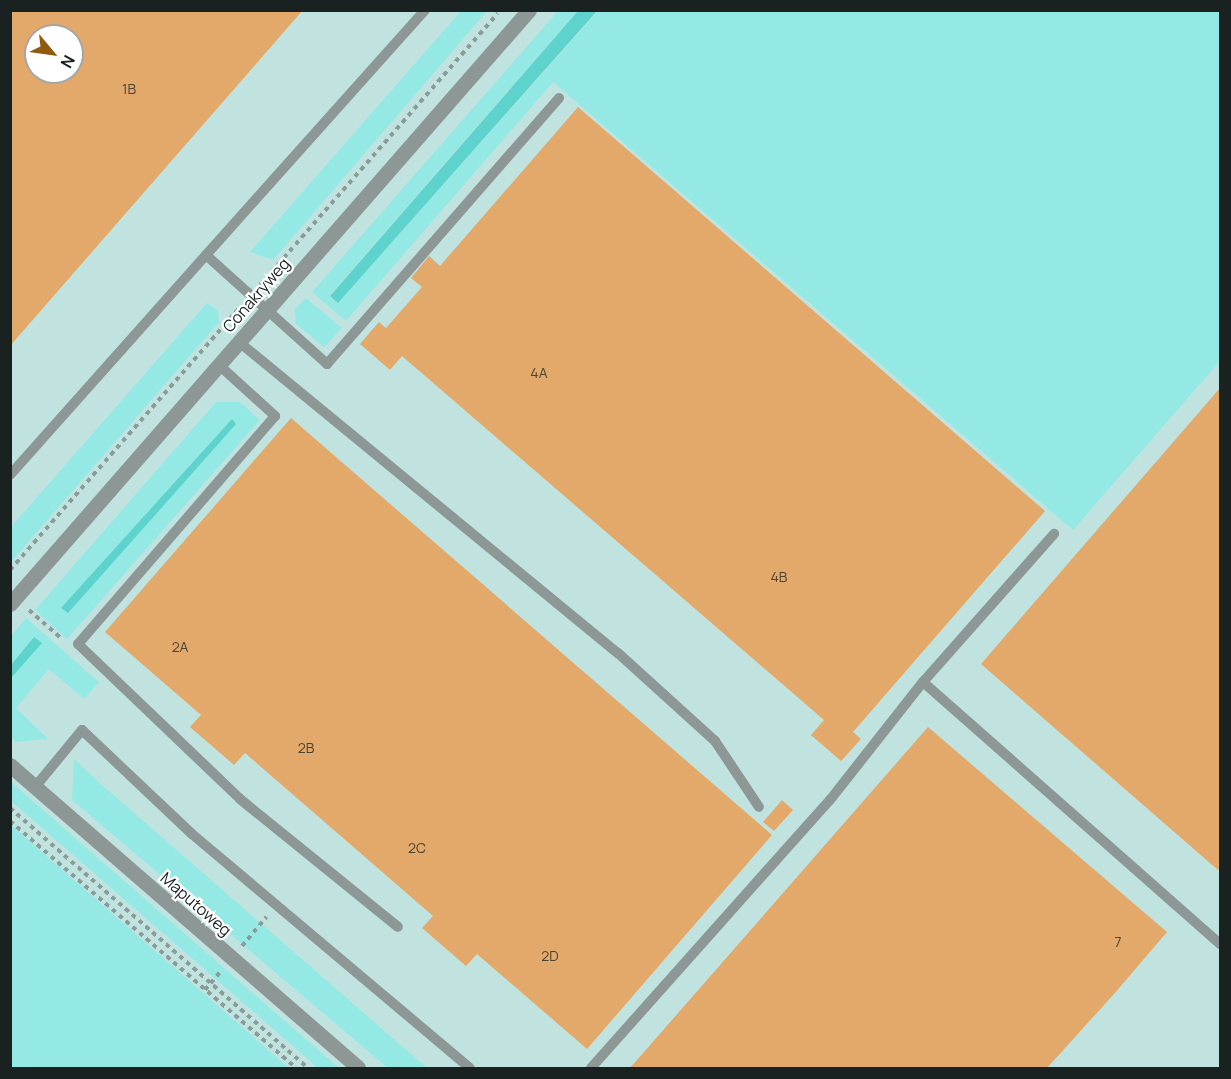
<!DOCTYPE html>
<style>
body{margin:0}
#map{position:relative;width:1231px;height:1079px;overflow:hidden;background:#d6eeec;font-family:Manrope,sans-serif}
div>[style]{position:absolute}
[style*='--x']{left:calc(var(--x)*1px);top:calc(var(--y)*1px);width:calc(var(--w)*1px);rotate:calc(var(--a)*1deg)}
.built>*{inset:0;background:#c1e3e0}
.green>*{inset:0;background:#95e9e4}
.water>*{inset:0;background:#5ed2cd}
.building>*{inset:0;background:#e3a96a}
.path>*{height:4px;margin-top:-2px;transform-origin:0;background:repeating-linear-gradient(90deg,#8a9c9a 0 4.5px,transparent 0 9px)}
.lane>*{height:10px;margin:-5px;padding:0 5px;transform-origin:5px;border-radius:5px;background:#8d9796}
.street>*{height:15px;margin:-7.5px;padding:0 7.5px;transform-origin:7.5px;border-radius:7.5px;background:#8d9796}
span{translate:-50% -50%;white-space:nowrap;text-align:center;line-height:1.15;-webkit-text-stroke:4.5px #fff;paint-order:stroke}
.number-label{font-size:14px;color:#4c4433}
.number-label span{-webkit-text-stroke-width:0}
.street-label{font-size:16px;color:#192221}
.frame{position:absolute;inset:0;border:12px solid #192221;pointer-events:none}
.north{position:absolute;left:24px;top:24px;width:60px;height:60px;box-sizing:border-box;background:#fff;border:2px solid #a3a7a6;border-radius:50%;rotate:119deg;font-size:16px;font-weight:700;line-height:24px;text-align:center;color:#192221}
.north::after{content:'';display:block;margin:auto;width:21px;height:27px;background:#905a0f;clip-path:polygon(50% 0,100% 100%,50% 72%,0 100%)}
</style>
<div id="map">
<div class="built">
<div style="clip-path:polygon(evenodd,10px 11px,1220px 11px,1220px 1068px,250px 1068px,11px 961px,10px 11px,36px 36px,72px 36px,72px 72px,36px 72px,36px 36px)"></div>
</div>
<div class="green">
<div style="clip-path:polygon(461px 11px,487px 11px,273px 260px,250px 252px)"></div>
<div style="clip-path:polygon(558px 11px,578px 11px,330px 295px,338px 303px,598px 11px,1220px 11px,1220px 361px,1073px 530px,553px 82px,346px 321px,312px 292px)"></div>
<div style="clip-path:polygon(306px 298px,342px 328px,324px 347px,296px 324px,295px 309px)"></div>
<div style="clip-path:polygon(207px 303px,218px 311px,219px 322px,11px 562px,11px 527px)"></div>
<div style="clip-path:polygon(216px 402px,240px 402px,260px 420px,67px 639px,35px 610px)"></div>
<div style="clip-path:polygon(26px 618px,99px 682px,84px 699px,49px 669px,16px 708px,48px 739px,16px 742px,11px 737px,11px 636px)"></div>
<div style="clip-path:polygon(74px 759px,102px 785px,427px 1068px,388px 1068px,72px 800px)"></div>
<div style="clip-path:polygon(11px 782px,339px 1068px,318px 1068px,11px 801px)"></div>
<div style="clip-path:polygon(10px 825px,11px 825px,289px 1068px,11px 1068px)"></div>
</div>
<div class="water">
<div style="clip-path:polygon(578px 11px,597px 11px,338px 303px,330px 296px)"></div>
<div style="clip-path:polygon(232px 419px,236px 424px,68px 613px,61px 608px)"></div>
<div style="clip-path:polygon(34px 637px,42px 643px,11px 678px,11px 665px)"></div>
</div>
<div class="building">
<div style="clip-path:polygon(evenodd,10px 10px,303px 10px,10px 346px,10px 10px,36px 36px,72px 36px,72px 72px,36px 72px,36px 36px)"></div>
<div style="clip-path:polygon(578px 107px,1045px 511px,853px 732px,861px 739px,841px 761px,811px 735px,824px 720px,402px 356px,390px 370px,360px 344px,379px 322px,386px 328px,422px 287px,411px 278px,429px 256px,440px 266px)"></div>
<div style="clip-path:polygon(1220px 388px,1220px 867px,1218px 870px,981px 664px)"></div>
<div style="clip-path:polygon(291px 418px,772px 835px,587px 1049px,477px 954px,466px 966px,422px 928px,433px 916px,245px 753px,234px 765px,190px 727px,201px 715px,105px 632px)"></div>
<div style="clip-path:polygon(928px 727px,1167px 932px,1114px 994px,1047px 1068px,630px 1068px)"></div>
<div style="clip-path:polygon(782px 800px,793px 810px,774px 831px,763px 822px)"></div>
</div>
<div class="path">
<div style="--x:260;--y:285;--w:361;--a:-48.8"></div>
<div style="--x:10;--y:570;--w:351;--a:-48.8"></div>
<div style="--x:29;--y:610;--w:44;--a:41.3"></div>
<div style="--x:10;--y:808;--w:395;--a:41.1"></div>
<div style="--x:10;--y:821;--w:378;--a:40.8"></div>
<div style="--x:242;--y:946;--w:38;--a:-50"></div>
<div style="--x:205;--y:990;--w:23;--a:-50"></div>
</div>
<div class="lane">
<div style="--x:206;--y:255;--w:329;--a:-48.2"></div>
<div style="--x:239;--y:342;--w:490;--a:39.4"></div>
<div style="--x:618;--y:653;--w:131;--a:42.2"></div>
<div style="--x:715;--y:741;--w:79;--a:56.3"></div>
<div style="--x:219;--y:365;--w:76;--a:42.3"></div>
<div style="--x:275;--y:416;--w:301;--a:130.8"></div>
<div style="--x:78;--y:644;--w:224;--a:43.7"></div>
<div style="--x:240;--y:799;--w:203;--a:39"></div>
<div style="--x:10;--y:475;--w:295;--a:-48.3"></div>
<div style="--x:206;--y:255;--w:163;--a:42"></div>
<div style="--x:327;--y:364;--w:353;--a:-48.9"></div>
<div style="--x:923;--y:682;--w:396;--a:41.4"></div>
<div style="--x:35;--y:787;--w:74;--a:-50.5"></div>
<div style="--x:82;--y:730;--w:151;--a:43.4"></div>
<div style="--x:192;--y:834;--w:363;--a:40.1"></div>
<div style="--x:591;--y:1068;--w:359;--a:-48.3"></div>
<div style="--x:830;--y:800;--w:150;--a:-51.8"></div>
<div style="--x:923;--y:682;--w:198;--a:-48.5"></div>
</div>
<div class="street">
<div style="--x:10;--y:604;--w:789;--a:-48.86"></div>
<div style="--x:10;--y:765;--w:461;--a:41"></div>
</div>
<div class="number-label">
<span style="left:129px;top:89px">1B</span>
<span style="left:539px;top:373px">4A</span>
<span style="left:779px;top:577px">4B</span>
<span style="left:180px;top:647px">2A</span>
<span style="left:306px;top:748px">2B</span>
<span style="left:417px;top:848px">2C</span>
<span style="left:1118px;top:942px">7</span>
<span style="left:550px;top:956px">2D</span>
</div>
<div class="street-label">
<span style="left:256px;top:295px;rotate:-49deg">Conakryweg</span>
<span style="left:196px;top:904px;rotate:41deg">Maputoweg</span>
</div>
<div class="frame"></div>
<div class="north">N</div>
</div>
